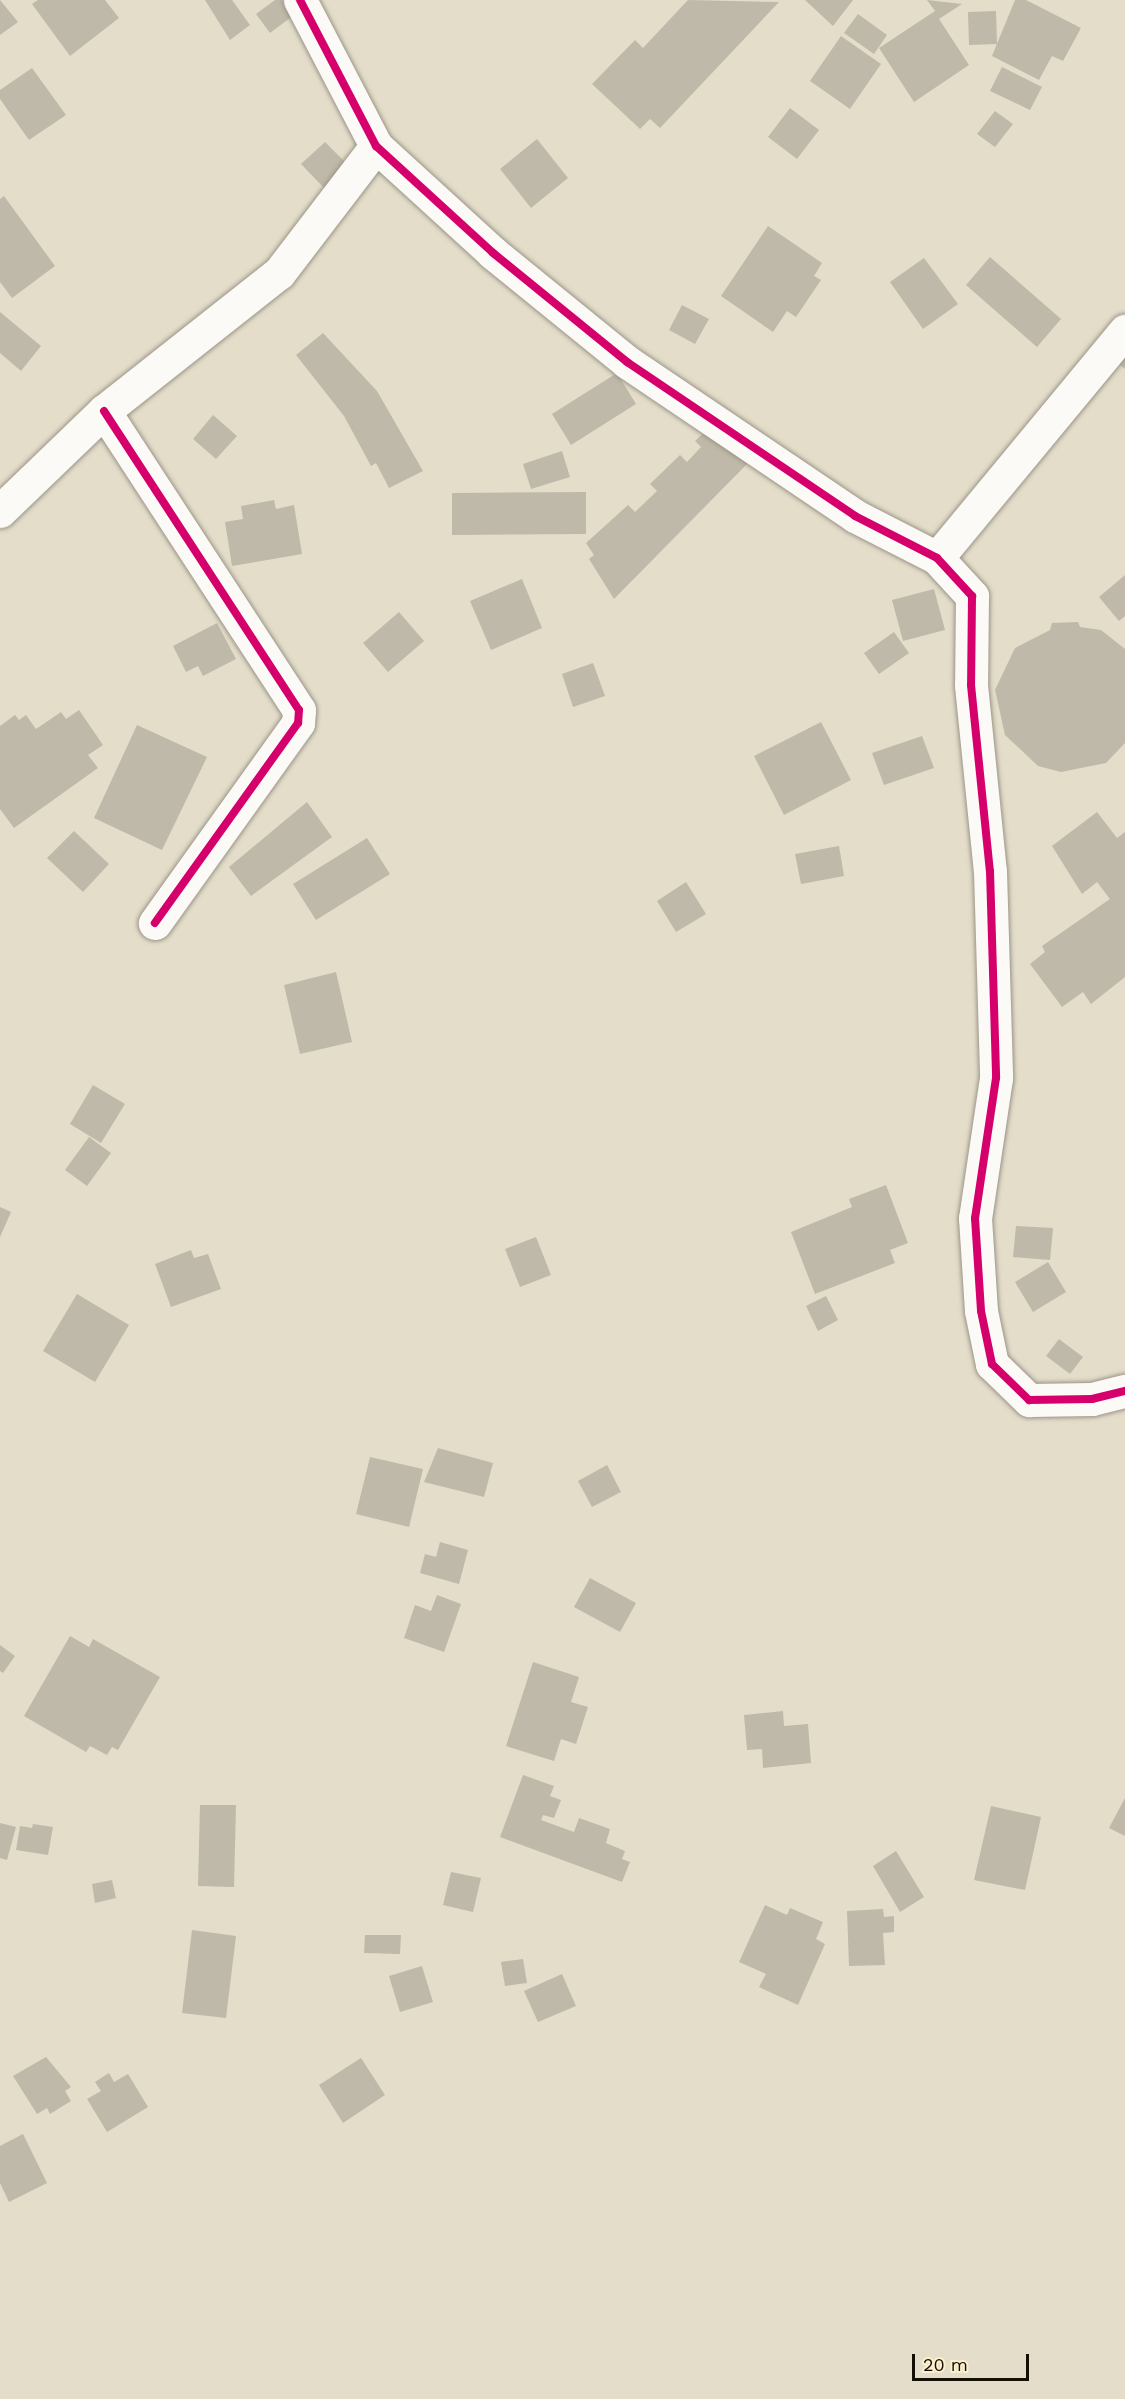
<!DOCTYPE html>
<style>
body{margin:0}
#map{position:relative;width:1125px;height:2399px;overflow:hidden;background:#e4ddca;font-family:"Work Sans",sans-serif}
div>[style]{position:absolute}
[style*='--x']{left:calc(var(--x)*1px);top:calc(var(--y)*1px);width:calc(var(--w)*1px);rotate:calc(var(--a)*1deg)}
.building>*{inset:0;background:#bfb9a9}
.roads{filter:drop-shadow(0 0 2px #9b9587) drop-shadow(0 0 2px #9b9587)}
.street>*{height:33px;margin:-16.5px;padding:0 16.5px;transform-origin:16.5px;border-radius:16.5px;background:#fbfaf7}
.cycleway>*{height:8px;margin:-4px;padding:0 4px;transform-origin:4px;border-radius:4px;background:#d6006c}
span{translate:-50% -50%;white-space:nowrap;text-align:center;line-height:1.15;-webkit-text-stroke:5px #fdeecd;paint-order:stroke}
.scale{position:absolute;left:912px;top:2354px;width:117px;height:27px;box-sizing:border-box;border:3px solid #130f04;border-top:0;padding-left:8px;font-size:18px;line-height:21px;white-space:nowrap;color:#130f04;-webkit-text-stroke:4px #fdeecd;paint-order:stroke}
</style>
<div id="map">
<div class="building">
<div style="clip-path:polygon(0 0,18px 22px,0 35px)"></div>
<div style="clip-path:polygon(38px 0,105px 0,119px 18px,70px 56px,32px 4px)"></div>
<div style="clip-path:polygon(205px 0,232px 0,250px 25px,230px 40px)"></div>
<div style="clip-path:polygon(275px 0,282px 0,294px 15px,270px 33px,256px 14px)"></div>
<div style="clip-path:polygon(688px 0,779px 2px,660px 128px,650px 119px,640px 129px,592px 84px,635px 40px,643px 48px)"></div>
<div style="clip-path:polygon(805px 0,853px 0,833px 26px)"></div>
<div style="clip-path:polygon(927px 0,962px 4px,939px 19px,969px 65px,914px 102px,879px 48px,935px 11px)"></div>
<div style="clip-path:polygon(1015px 0,1026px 0,1081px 28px,1063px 61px,1052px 56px,1039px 80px,992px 56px)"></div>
<div style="clip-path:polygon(996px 11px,997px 44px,969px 45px,968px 12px)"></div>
<div style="clip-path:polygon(858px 14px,887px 35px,874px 54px,844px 33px)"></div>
<div style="clip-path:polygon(841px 36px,881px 64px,850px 109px,810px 81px)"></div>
<div style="clip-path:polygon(1002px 67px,1042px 87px,1030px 110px,990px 91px)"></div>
<div style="clip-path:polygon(32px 68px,66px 115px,29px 140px,0 99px,0 90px)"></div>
<div style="clip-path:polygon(790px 108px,819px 130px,797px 159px,768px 137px)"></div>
<div style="clip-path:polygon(995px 111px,1013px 124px,995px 147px,977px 134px)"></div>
<div style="clip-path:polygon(537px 139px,568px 178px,531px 208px,500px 169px)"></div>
<div style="clip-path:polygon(325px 142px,349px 166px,325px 189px,301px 164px)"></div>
<div style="clip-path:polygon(4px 196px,55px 266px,12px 298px,0 282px,0 199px)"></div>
<div style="clip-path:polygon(768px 226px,822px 263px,814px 276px,821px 280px,796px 317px,787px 311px,773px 332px,721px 296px)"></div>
<div style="clip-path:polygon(990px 257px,1061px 319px,1037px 347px,966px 285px)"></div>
<div style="clip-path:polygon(924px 258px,958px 304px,923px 329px,890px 282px)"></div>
<div style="clip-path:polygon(682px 305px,709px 319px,695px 344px,669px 330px)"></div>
<div style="clip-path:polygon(0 312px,41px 346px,21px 371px,0 353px)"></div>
<div style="clip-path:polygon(323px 333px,377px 391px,423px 471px,389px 488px,376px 463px,371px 466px,344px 416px,296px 355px)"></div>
<div style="clip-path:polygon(1125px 344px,1125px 369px,1110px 357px)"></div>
<div style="clip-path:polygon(617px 373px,636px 404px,571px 445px,552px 414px)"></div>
<div style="clip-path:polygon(213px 415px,237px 436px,216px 459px,193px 439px)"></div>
<div style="clip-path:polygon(712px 425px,748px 463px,614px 599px,589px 559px,594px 555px,586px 543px,628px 505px,635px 512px,657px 491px,650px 484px,680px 455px,687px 462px,701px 447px,695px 441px)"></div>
<div style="clip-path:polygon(562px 451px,570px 477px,531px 489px,523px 464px)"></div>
<div style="clip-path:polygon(586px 492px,586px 534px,452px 535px,452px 493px)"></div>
<div style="clip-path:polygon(274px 500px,276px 509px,294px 505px,302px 554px,232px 566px,225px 522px,243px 519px,241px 506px)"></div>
<div style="clip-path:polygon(1125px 575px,1125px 616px,1119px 621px,1099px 597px)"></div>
<div style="clip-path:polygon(522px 579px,542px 628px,491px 650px,470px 601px)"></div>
<div style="clip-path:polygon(934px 589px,945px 630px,903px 641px,892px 600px)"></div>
<div style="clip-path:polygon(399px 612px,424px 641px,388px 672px,363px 643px)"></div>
<div style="clip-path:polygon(1078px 622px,1080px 627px,1101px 630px,1125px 649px,1125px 743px,1106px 763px,1061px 772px,1038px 766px,1005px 735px,995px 690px,1015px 648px,1050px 630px,1052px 623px)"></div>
<div style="clip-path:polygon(217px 623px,236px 659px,203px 676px,198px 666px,186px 672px,173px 646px)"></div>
<div style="clip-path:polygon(894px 632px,909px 653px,879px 674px,864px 653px)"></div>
<div style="clip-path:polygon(593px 663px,605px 696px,573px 707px,562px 674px)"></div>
<div style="clip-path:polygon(79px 710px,103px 745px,88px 755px,98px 768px,14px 828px,0 809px,0 726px,15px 715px,19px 720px,26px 715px,36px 729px,61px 712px,66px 719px)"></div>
<div style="clip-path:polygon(821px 722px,851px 780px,784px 815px,754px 756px)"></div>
<div style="clip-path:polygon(137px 725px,207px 757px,162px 850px,94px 818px)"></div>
<div style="clip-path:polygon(922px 736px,934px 768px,884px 785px,872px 753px)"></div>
<div style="clip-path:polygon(307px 802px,332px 837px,251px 896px,229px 867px)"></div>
<div style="clip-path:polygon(1097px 812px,1117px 838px,1125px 832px,1125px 977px,1091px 1004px,1083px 992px,1062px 1007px,1030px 964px,1045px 952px,1042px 946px,1110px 899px,1097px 882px,1082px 894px,1052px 846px)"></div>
<div style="clip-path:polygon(74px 831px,109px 864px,83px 892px,47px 858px)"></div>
<div style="clip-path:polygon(367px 838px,390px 874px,316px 920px,293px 884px)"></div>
<div style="clip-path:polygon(839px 846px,844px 876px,801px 884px,795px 854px)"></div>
<div style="clip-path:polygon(686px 882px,706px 914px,676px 932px,657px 901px)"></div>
<div style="clip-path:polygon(336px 972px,352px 1042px,300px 1054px,284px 985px)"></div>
<div style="clip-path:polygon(93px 1085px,125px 1104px,101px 1143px,70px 1124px)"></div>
<div style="clip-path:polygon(89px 1137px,111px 1153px,87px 1186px,65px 1170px)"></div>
<div style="clip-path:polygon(886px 1185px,908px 1243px,890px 1250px,895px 1263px,815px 1294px,791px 1232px,852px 1207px,849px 1199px)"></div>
<div style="clip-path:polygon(0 1207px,11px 1212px,0 1237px)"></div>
<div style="clip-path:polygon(1016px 1226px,1053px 1228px,1050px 1260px,1013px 1257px)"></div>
<div style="clip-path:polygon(536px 1237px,551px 1275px,520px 1287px,505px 1249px)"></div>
<div style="clip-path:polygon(191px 1250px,194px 1258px,208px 1254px,221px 1289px,171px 1307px,155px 1264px)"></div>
<div style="clip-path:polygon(1048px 1262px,1066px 1292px,1033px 1312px,1015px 1282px)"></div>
<div style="clip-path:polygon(77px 1294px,129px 1325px,95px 1382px,43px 1351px)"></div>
<div style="clip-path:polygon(826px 1296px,838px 1320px,818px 1331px,806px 1306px)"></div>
<div style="clip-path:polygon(1059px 1339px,1083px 1357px,1070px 1374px,1046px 1356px)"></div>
<div style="clip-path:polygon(438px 1448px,493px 1463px,484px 1497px,424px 1482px)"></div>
<div style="clip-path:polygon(370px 1457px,423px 1469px,409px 1527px,356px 1514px)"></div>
<div style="clip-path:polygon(607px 1465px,621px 1492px,592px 1507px,578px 1481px)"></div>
<div style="clip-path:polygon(440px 1542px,468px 1550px,459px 1584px,420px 1573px,425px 1554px,436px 1557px)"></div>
<div style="clip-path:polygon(590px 1578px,636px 1603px,620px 1632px,574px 1607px)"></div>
<div style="clip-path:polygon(437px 1595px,461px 1604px,444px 1652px,404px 1638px,415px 1605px,431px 1611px)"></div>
<div style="clip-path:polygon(70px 1636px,89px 1647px,93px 1639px,160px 1677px,118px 1750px,112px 1747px,107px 1755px,90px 1746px,86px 1752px,24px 1716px)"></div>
<div style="clip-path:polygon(0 1645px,15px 1656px,3px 1673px,0 1671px)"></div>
<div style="clip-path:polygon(533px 1662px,579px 1677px,571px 1702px,588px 1707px,576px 1744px,561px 1739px,554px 1761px,506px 1746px)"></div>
<div style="clip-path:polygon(783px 1711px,784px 1726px,808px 1724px,811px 1763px,763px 1768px,762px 1749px,747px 1750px,744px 1715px)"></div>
<div style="clip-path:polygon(523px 1775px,554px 1786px,550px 1796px,561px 1800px,554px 1818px,543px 1815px,541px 1820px,574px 1832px,579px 1818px,610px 1829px,606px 1843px,625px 1851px,622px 1859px,630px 1862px,622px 1882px,500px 1837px)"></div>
<div style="clip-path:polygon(1125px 1798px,1125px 1836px,1109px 1828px)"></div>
<div style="clip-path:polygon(200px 1805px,236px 1805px,234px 1887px,198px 1886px)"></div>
<div style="clip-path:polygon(991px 1806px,1041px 1817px,1025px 1890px,974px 1880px)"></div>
<div style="clip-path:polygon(0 1823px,16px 1827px,7px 1860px,0 1858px)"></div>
<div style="clip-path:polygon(33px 1824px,53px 1827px,48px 1855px,16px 1850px,20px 1826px,32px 1828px)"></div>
<div style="clip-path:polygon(896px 1851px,924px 1897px,900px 1912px,873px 1866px)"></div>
<div style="clip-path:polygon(451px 1872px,481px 1878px,473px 1912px,443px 1905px)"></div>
<div style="clip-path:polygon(112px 1880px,116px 1898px,95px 1903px,92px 1884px)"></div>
<div style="clip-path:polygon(765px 1905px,787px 1915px,790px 1908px,823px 1922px,816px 1939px,825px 1944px,798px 2005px,759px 1987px,766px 1974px,739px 1962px)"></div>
<div style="clip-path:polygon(883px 1909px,884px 1917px,894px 1916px,894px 1932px,883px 1933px,885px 1965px,849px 1966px,847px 1911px)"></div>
<div style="clip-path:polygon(192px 1930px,236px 1936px,226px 2018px,182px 2013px)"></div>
<div style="clip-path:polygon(365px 1935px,401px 1935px,400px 1954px,364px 1953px)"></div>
<div style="clip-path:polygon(523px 1959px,527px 1983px,505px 1986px,501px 1962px)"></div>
<div style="clip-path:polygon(422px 1966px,433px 2002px,400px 2012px,389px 1976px)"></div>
<div style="clip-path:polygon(562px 1974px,576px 2006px,538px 2022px,524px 1991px)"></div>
<div style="clip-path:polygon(46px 2057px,71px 2087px,65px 2091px,71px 2101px,50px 2114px,47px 2108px,37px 2114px,13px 2076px)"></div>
<div style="clip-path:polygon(361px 2058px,385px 2095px,343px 2123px,319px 2085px)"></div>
<div style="clip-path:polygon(109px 2073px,114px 2082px,128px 2074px,148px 2107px,107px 2132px,87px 2099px,101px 2091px,95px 2082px)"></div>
<div style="clip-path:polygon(23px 2134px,47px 2183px,9px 2202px,0 2183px,0 2146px)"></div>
</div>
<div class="roads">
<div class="street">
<div style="--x:300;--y:0;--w:165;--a:62.5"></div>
<div style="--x:376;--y:146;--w:159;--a:42.4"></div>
<div style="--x:493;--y:253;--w:173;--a:39.1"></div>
<div style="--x:627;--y:362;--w:275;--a:34"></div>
<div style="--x:855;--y:516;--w:92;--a:27.1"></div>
<div style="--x:937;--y:558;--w:52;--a:47.4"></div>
<div style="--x:972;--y:596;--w:89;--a:90.6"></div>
<div style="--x:971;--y:685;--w:187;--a:84.2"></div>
<div style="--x:990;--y:871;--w:207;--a:88.3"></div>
<div style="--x:996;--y:1078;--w:142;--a:98.5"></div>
<div style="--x:975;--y:1218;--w:93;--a:86.3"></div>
<div style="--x:981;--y:1311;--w:54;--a:78.3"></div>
<div style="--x:992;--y:1364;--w:52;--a:44.2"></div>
<div style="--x:1029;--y:1400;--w:63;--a:-0.9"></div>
<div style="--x:1092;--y:1399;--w:34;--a:-14"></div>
<div style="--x:104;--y:411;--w:357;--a:56.9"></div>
<div style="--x:299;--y:710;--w:13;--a:94"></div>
<div style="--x:298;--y:723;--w:246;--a:125.6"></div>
<div style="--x:0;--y:511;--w:144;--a:-43.9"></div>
<div style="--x:104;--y:411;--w:223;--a:-38.3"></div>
<div style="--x:279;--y:273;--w:160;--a:-52.6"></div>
<div style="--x:937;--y:558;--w:295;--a:-50.4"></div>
</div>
</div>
<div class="cycleway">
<div style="--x:300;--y:0;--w:165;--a:62.5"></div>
<div style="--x:376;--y:146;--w:159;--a:42.4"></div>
<div style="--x:493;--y:253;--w:173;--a:39.1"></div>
<div style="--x:627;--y:362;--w:275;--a:34"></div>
<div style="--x:855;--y:516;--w:92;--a:27.1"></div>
<div style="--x:937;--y:558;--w:52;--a:47.4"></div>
<div style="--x:972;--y:596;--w:89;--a:90.6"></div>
<div style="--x:971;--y:685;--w:187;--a:84.2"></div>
<div style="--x:990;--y:871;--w:207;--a:88.3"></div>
<div style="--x:996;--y:1078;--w:142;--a:98.5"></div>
<div style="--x:975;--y:1218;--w:93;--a:86.3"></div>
<div style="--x:981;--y:1311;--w:54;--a:78.3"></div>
<div style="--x:992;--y:1364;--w:52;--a:44.2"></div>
<div style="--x:1029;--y:1400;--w:63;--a:-0.9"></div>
<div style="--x:1092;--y:1399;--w:34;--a:-14"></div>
<div style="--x:104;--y:411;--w:357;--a:56.9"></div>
<div style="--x:299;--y:710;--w:13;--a:94"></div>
<div style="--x:298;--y:723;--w:246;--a:125.6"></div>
</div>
<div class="scale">20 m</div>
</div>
